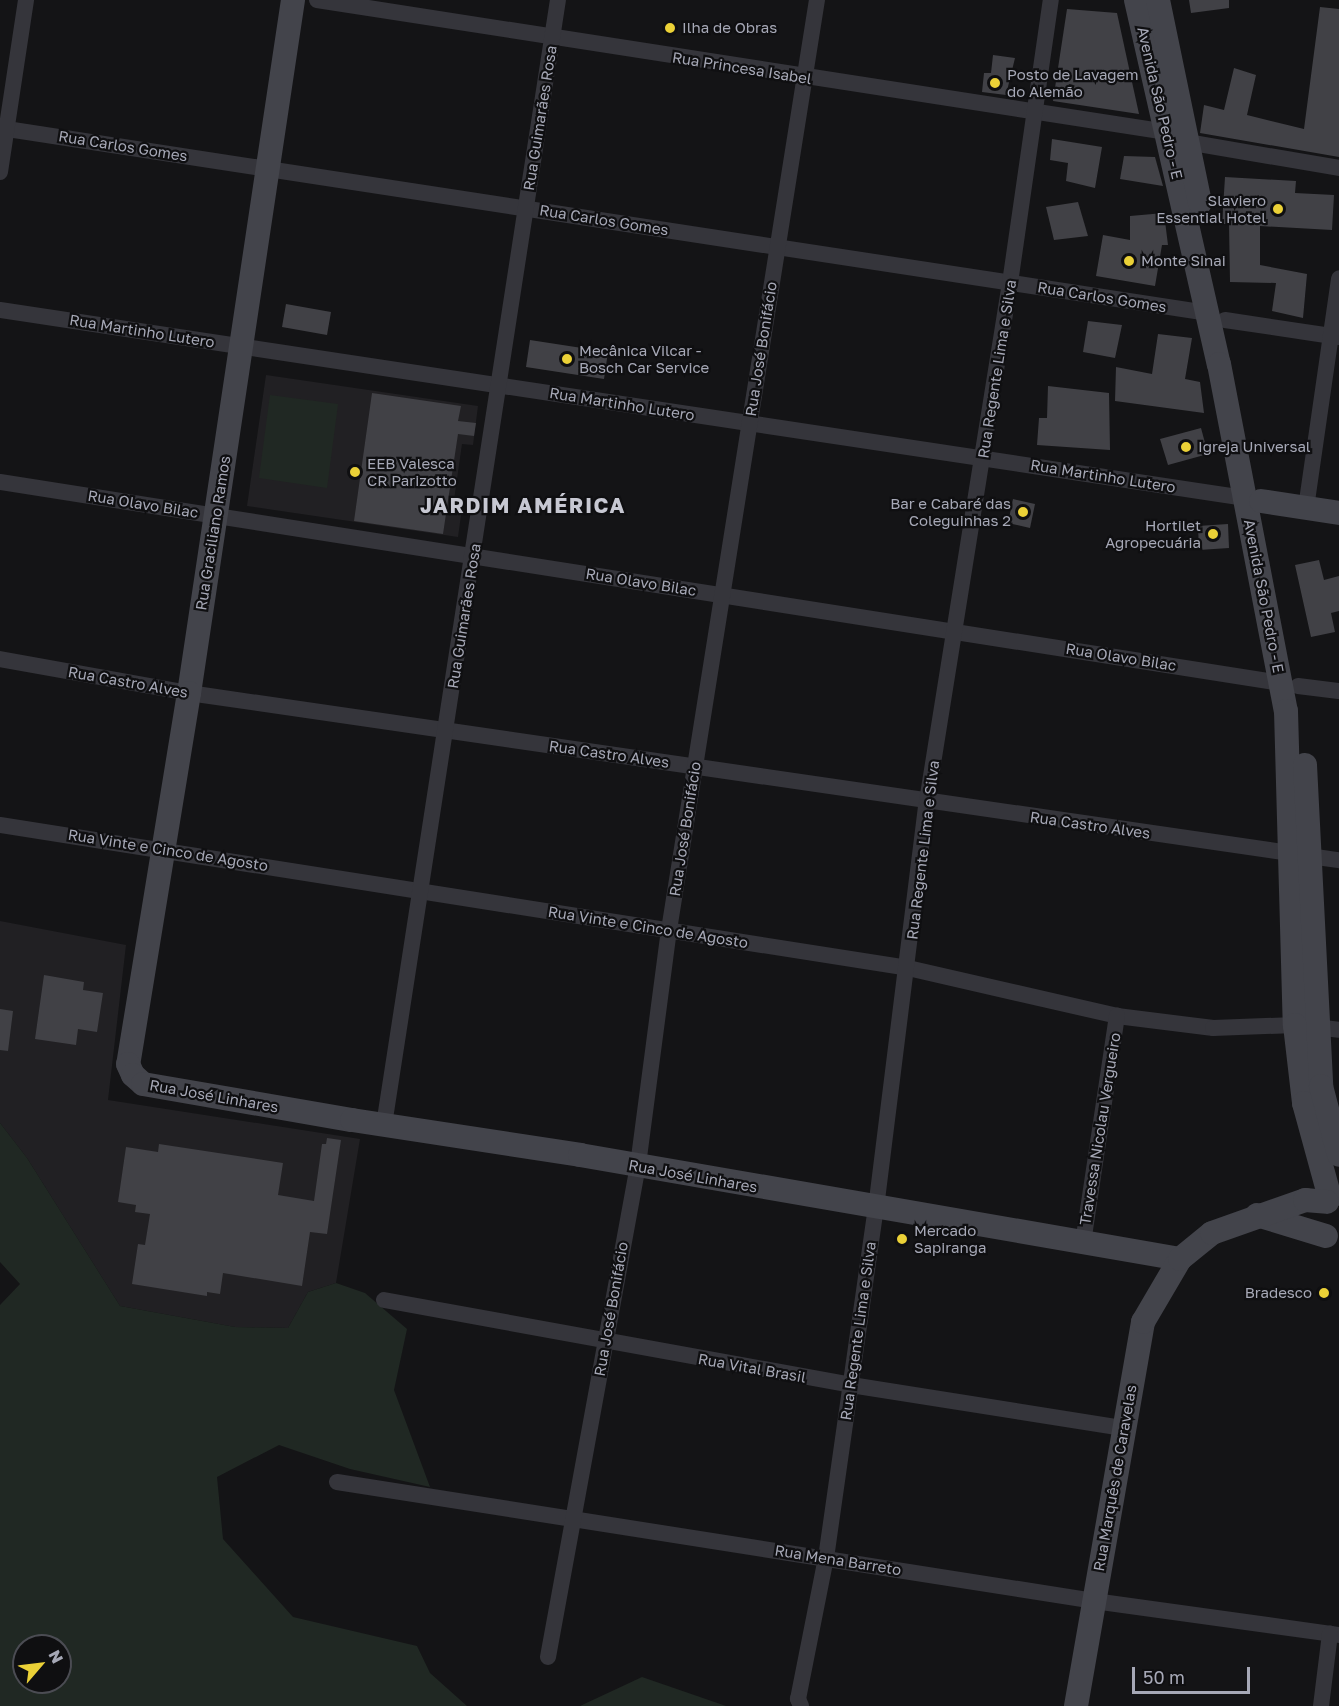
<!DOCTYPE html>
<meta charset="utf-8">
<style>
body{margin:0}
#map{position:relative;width:1339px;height:1706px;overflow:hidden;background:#141416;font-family:"Golos Text",sans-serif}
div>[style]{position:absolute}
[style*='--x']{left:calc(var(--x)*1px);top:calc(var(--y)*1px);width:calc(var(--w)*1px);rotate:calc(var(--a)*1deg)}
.built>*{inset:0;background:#212023}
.green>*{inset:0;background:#202823}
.building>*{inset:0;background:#414146}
.street>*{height:16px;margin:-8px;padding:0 8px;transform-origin:8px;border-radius:8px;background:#35353b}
.secondary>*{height:24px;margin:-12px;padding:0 12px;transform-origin:12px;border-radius:12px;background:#43444b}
.dots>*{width:16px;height:16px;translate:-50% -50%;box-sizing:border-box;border:3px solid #0f0f11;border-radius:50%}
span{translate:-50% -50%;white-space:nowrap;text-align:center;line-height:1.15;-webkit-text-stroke:4.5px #0f0f11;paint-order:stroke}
.poi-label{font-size:15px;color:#a6a8b6}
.left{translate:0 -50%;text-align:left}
.right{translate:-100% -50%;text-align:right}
.street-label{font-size:15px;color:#a6a8b6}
.district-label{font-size:21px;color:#c7c8d2;font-weight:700;letter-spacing:1.5px}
.north{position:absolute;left:12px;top:1634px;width:60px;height:60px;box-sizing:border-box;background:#0f0f11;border:2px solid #4b4c53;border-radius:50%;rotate:62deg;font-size:16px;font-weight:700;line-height:24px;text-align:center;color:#a6a8b6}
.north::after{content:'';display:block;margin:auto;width:21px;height:27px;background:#ebd137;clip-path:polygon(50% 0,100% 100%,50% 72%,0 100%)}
.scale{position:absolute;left:1132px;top:1667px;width:118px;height:27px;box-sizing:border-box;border:3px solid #a6a8b6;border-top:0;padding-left:8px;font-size:18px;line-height:21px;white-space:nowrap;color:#a6a8b6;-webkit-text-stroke:4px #0f0f11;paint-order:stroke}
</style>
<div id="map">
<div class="built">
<div style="clip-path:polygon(266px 375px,478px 406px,473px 445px,462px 444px,454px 500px,463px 501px,458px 537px,247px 506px)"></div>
<div style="clip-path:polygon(0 921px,126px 945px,108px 1100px,360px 1139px,336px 1283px,308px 1292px,288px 1328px,235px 1327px,120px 1306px,27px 1158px,0 1123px)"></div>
</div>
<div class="green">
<div style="clip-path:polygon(270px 395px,338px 404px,327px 488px,259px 478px)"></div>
<div style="clip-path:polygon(evenodd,0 1123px,27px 1158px,120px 1306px,235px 1327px,288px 1328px,308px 1292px,336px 1283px,365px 1293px,407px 1329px,394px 1390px,430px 1487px,350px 1469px,279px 1445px,217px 1477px,223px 1539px,293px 1617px,417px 1646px,430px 1673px,467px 1706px,0 1706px,0 1305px,20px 1284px,0 1262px,0 1123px,24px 1646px,60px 1646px,60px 1682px,24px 1682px,24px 1646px)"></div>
<div style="clip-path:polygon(642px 1677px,726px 1706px,580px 1706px)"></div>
</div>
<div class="building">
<div style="clip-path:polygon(1189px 0,1229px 0,1229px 8px,1191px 13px)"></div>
<div style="clip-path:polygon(1320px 7px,1339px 9px,1339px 157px,1200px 133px,1204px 105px,1224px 110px,1234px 68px,1256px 75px,1247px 115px,1304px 129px)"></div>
<div style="clip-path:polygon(1067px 9px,1117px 13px,1139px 114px,1053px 101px)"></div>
<div style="clip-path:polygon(993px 55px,1015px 58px,1006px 95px,982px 92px,984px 73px,991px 73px)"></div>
<div style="clip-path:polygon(1052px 139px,1102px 147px,1095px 188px,1066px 181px,1068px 163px,1050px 160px)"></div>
<div style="clip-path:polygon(1124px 156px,1155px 157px,1163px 186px,1120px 179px)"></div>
<div style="clip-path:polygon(1225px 177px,1296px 181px,1295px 193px,1334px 195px,1332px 230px,1260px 226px,1260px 265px,1307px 274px,1303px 318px,1272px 311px,1276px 283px,1230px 282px,1229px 224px,1222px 224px)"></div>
<div style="clip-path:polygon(1078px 202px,1088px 236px,1054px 240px,1046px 207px)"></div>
<div style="clip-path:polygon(1164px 213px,1168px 245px,1162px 245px,1155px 286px,1096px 276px,1103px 235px,1130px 240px,1130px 216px)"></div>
<div style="clip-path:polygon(286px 304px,331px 312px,327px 335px,282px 327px)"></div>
<div style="clip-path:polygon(1088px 321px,1122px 325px,1115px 358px,1083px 352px)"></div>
<div style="clip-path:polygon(1158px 334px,1192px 338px,1185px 379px,1200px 382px,1204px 413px,1115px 401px,1116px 367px,1152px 374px)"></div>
<div style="clip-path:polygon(530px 340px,608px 352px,604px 379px,526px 367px)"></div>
<div style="clip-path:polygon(1048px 386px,1109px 393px,1110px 450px,1037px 445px,1039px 418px,1047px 418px)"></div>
<div style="clip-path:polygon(372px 393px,461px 406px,458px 421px,476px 423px,474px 436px,458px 434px,443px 534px,354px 521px)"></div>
<div style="clip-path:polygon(1201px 428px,1208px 454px,1168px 465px,1160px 439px)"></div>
<div style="clip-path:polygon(1013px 499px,1035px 504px,1030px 528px,1008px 523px)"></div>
<div style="clip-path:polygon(1228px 524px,1229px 548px,1199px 550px,1198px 526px)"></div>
<div style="clip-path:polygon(1319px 560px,1324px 580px,1339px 576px,1339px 611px,1331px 613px,1335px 632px,1311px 637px,1295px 565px)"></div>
<div style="clip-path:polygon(44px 975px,84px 982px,83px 990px,103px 993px,97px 1032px,78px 1029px,76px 1045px,35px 1039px)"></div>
<div style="clip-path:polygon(0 1009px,13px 1011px,8px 1051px,0 1050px)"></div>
<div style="clip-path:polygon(327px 1138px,341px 1140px,327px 1234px,310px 1232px,302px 1286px,223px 1273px,220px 1294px,207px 1292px,207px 1296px,132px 1284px,138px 1244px,145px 1245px,150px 1214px,135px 1212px,136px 1205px,118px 1202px,126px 1147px,158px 1152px,159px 1144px,283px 1163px,278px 1195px,314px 1201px,322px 1144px,326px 1144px)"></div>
</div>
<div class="street">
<div style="--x:317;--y:0;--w:860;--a:8.83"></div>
<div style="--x:0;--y:128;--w:1221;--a:8.71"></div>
<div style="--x:1187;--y:142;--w:154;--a:9.7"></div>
<div style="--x:0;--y:172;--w:174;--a:-81.4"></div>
<div style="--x:0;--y:310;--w:1258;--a:8.59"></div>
<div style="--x:1225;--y:320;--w:115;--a:8.5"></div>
<div style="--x:0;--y:482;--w:1297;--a:8.92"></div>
<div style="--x:1306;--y:508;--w:232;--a:-81.8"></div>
<div style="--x:0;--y:659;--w:192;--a:10.2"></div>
<div style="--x:189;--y:693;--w:1113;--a:8.27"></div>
<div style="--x:1298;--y:686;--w:41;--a:7"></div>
<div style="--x:0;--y:825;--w:919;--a:8.95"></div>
<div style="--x:908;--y:968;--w:214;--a:12.9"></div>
<div style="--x:1117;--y:1016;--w:97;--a:7.1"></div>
<div style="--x:1213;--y:1028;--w:82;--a:-2.1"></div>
<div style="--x:1309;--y:856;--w:30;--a:8"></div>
<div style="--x:1316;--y:1027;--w:23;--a:7"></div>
<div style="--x:384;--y:1125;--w:1138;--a:-81.21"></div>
<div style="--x:1083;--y:1243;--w:230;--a:-81.5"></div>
<div style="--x:384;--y:1300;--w:475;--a:10.3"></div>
<div style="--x:851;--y:1385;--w:274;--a:9"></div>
<div style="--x:337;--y:1482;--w:766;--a:8.93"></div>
<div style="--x:1094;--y:1601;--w:247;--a:7.9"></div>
<div style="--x:548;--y:1657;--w:500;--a:-79.63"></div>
<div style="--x:638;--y:1165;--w:237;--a:-82.5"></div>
<div style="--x:669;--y:930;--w:942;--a:-80.96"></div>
<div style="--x:801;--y:1706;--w:8;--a:-113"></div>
<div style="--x:798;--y:1699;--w:144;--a:-78.8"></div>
<div style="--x:826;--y:1558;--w:354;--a:-81.9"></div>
<div style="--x:876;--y:1208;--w:410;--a:-82.9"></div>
<div style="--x:927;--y:801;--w:525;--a:-80.9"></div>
<div style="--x:1010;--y:283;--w:286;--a:-81.8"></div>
<div style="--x:1321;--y:1706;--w:73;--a:-82.9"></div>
</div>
<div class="secondary">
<div style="--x:293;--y:0;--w:701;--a:98.53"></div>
<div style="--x:189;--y:693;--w:376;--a:99.3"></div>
<div style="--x:128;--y:1064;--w:12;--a:66"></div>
<div style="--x:133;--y:1075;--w:13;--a:42"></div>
<div style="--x:143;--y:1084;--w:212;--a:9.8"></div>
<div style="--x:352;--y:1120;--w:231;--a:8.7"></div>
<div style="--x:580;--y:1155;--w:609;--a:9.83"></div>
<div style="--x:1136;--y:0;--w:373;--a:77.2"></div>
<div style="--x:1219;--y:364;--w:353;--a:79.1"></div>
<div style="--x:1286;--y:711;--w:314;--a:88.4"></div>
<div style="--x:1295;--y:1025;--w:79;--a:83.4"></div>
<div style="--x:1304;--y:1103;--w:98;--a:74.7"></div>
<div style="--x:1158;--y:0;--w:207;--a:78.3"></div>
<div style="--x:1261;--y:501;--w:79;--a:8.7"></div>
<div style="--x:1305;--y:765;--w:321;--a:87.1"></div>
<div style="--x:1321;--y:1086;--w:71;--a:75.4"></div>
<div style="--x:1257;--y:1215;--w:72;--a:16.9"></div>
<div style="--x:1076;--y:1706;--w:390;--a:-80.1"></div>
<div style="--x:1143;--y:1322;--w:73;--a:-59.6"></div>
<div style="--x:1180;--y:1259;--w:41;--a:-39.1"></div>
<div style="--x:1212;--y:1233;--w:99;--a:-19.5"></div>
<div style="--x:1305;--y:1200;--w:22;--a:5"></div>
</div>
<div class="dots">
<div style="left:670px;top:28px;background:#ebd137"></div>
<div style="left:995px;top:83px;background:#ebd137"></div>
<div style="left:1278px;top:209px;background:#ebd137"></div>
<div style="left:1129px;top:261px;background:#ebd137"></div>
<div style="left:567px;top:359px;background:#ebd137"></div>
<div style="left:1186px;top:447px;background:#ebd137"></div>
<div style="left:355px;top:472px;background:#ebd137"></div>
<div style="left:1023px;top:512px;background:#ebd137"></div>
<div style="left:1213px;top:534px;background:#ebd137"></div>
<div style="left:902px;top:1239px;background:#ebd137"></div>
<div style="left:1324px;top:1293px;background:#ebd137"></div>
</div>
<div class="poi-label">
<span class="left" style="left:682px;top:28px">Ilha de Obras</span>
<span class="left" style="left:1007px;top:83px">Posto de Lavagem<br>do Alemão</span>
<span class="right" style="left:1266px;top:209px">Slaviero<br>Essential Hotel</span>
<span class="left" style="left:1141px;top:261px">Monte Sinai</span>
<span class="left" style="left:579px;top:359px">Mecânica Vilcar -<br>Bosch Car Service</span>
<span class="left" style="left:1198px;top:447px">Igreja Universal</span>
<span class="left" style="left:367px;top:472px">EEB Valesca<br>CR Parizotto</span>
<span class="right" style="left:1011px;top:512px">Bar e Cabaré das<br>Coleguinhas 2</span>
<span class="right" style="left:1201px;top:534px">Hortilet<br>Agropecuária</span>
<span class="left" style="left:914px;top:1239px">Mercado<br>Sapiranga</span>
<span class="right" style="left:1312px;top:1293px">Bradesco</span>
</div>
<div class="street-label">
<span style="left:742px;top:68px;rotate:9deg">Rua Princesa Isabel</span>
<span style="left:1160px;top:103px;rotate:77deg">Avenida São Pedro - E</span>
<span style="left:540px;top:118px;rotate:-81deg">Rua Guimarães Rosa</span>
<span style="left:123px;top:146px;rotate:9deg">Rua Carlos Gomes</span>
<span style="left:604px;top:220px;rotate:9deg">Rua Carlos Gomes</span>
<span style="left:1102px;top:297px;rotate:9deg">Rua Carlos Gomes</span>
<span style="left:142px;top:331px;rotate:9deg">Rua Martinho Lutero</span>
<span style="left:761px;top:349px;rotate:-81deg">Rua José Bonifácio</span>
<span style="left:997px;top:369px;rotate:-81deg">Rua Regente Lima e Silva</span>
<span style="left:622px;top:404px;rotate:9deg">Rua Martinho Lutero</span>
<span style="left:1103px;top:476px;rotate:9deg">Rua Martinho Lutero</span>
<span style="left:143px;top:504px;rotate:9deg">Rua Olavo Bilac</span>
<span style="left:213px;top:533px;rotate:-81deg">Rua Graciliano Ramos</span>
<span style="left:641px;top:582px;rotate:9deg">Rua Olavo Bilac</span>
<span style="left:1264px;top:596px;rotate:79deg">Avenida São Pedro - E</span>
<span style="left:464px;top:616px;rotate:-81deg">Rua Guimarães Rosa</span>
<span style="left:1121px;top:657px;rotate:9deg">Rua Olavo Bilac</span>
<span style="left:128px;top:682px;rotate:10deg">Rua Castro Alves</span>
<span style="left:609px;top:754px;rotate:8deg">Rua Castro Alves</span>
<span style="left:1090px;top:825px;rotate:8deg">Rua Castro Alves</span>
<span style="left:685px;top:829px;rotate:-81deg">Rua José Bonifácio</span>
<span style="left:168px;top:850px;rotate:9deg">Rua Vinte e Cinco de Agosto</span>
<span style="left:923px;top:850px;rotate:-83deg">Rua Regente Lima e Silva</span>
<span style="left:648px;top:927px;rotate:9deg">Rua Vinte e Cinco de Agosto</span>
<span style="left:214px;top:1096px;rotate:10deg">Rua José Linhares</span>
<span style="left:1100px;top:1129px;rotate:-81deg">Travessa Nicolau Vergueiro</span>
<span style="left:693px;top:1176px;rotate:10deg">Rua José Linhares</span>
<span style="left:611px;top:1309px;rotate:-80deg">Rua José Bonifácio</span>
<span style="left:858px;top:1331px;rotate:-82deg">Rua Regente Lima e Silva</span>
<span style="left:752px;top:1368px;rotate:10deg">Rua Vital Brasil</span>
<span style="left:1115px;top:1478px;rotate:-80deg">Rua Marquês de Caravelas</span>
<span style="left:838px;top:1560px;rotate:9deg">Rua Mena Barreto</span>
</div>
<div class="district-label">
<span style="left:523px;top:505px">JARDIM AMÉRICA</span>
</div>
<div class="north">N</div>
<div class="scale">50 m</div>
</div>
